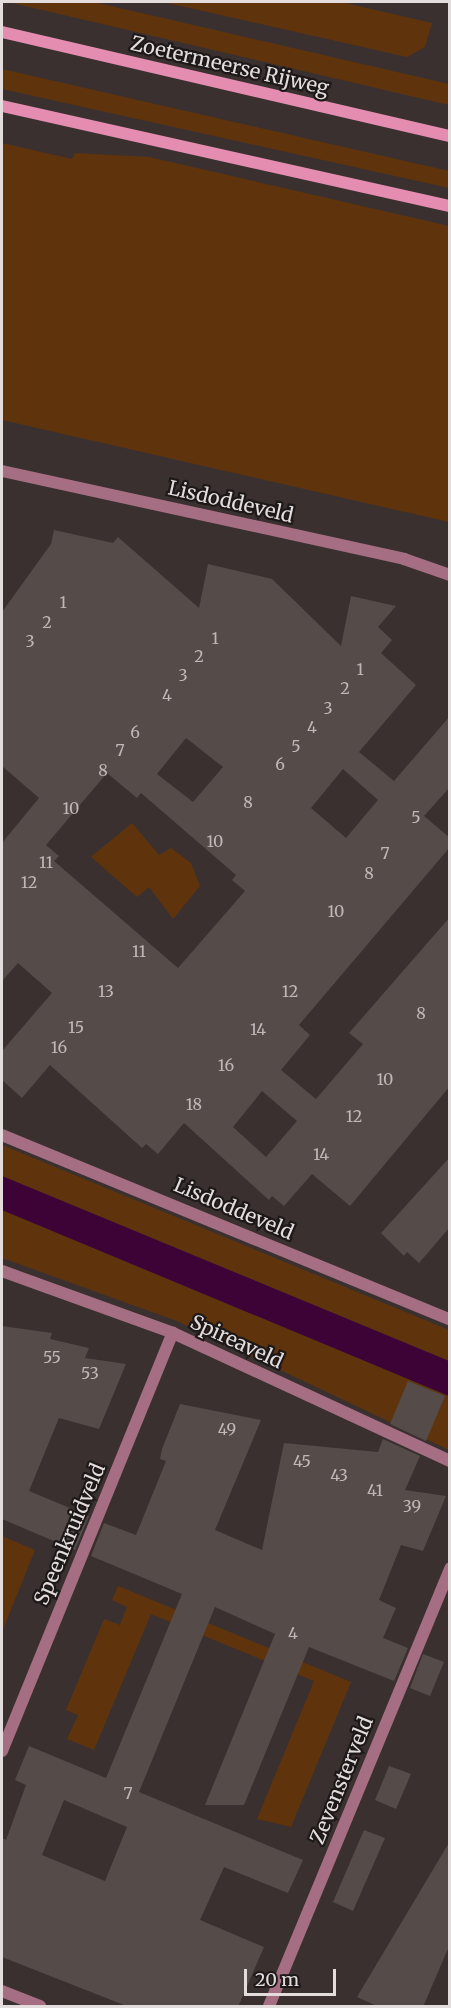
<!DOCTYPE html>
<style>
body{margin:0}
#map{position:relative;width:451px;height:2008px;overflow:hidden;background:#3a3030;font-family:Merriweather,serif}
div>[style]{position:absolute}
[style*='--x']{left:calc(var(--x)*1px);top:calc(var(--y)*1px);width:calc(var(--w)*1px);rotate:calc(var(--a)*1deg)}
.green>*{inset:0;background:#5f340d}
.water>*{inset:0;background:#3d0337}
.building>*{inset:0;background:#554b48}
.street>*{height:12px;margin:-6px;padding:0 6px;transform-origin:6px;border-radius:6px;background:#a56e83}
.secondary>*{height:12px;margin:-6px;padding:0 6px;transform-origin:6px;border-radius:6px;background:#e58db1}
span{translate:-50% -50%;white-space:nowrap;text-align:center;line-height:1.15;-webkit-text-stroke:4.5px #1e1919;paint-order:stroke}
.number-label{font-size:16px;color:#c0b8b8}
.number-label span{-webkit-text-stroke-width:0}
.street-label{font-size:20px;color:#e4dddd}
.frame{position:absolute;inset:0;border:3px solid #e4dddd;pointer-events:none}
.scale{position:absolute;left:244px;top:1969px;width:92px;height:27px;box-sizing:border-box;border:3px solid #e4dddd;border-top:0;padding-left:8px;font-size:18px;line-height:21px;white-space:nowrap;color:#e4dddd;-webkit-text-stroke:4px #1e1919;paint-order:stroke}
</style>
<div id="map">
<div class="green">
<div style="clip-path:polygon(8px 2px,94px 2px,449px 84px,449px 105px)"></div>
<div style="clip-path:polygon(163px 2px,341px 2px,432px 23px,425px 47px,407px 57px)"></div>
<div style="clip-path:polygon(2px 69px,449px 171px,449px 188px,2px 89px)"></div>
<div style="clip-path:polygon(2px 143px,72px 159px,75px 153px,149px 157px,449px 226px,449px 522px,2px 420px)"></div>
<div style="clip-path:polygon(132px 823px,159px 855px,171px 848px,191px 863px,200px 886px,173px 919px,149px 887px,137px 897px,91px 857px)"></div>
<div style="clip-path:polygon(2px 1145px,449px 1330px,449px 1361px,2px 1176px)"></div>
<div style="clip-path:polygon(2px 1210px,449px 1396px,449px 1450px,177px 1321px,2px 1258px)"></div>
<div style="clip-path:polygon(2px 1536px,35px 1550px,2px 1632px)"></div>
<div style="clip-path:polygon(118px 1586px,351px 1682px,291px 1827px,257px 1819px,314px 1681px,151px 1614px,94px 1750px,67px 1739px,78px 1715px,66px 1710px,104px 1619px,120px 1625px,127px 1607px,112px 1600px)"></div>
</div>
<div class="water">
<div style="clip-path:polygon(2px 1176px,449px 1361px,449px 1396px,2px 1210px)"></div>
</div>
<div class="building">
<div style="clip-path:polygon(evenodd,54px 530px,113px 543px,118px 537px,199px 608px,208px 564px,272px 579px,341px 646px,351px 596px,396px 606px,378px 627px,392px 640px,381px 653px,416px 685px,359px 752px,394px 781px,450px 716px,450px 787px,424px 816px,450px 838px,450px 847px,299px 1025px,310px 1035px,281px 1070px,316px 1099px,363px 1044px,349px 1033px,450px 917px,450px 1086px,350px 1206px,312px 1174px,284px 1206px,272px 1196px,269px 1200px,184px 1123px,158px 1154px,146px 1144px,142px 1148px,50px 1065px,22px 1098px,2px 1080px,2px 1051px,52px 993px,18px 963px,2px 981px,2px 843px,39px 798px,2px 766px,2px 612px,51px 544px,54px 530px,186px 738px,223px 767px,193px 802px,157px 774px,186px 738px,54px 530px,343px 769px,378px 800px,346px 838px,311px 808px,343px 769px,54px 530px,107px 773px,137px 798px,141px 793px,236px 875px,232px 880px,245px 891px,178px 968px,54px 861px,59px 856px,46px 845px,107px 773px,54px 530px,262px 1091px,297px 1121px,266px 1157px,233px 1127px,262px 1091px)"></div>
<div style="clip-path:polygon(450px 1157px,450px 1227px,419px 1263px,407px 1252px,404px 1256px,381px 1233px)"></div>
<div style="clip-path:polygon(2px 1326px,52px 1333px,50px 1339px,89px 1348px,85px 1358px,126px 1364px,99px 1429px,59px 1418px,29px 1491px,89px 1516px,75px 1550px,2px 1519px)"></div>
<div style="clip-path:polygon(408px 1381px,445px 1396px,426px 1441px,390px 1424px)"></div>
<div style="clip-path:polygon(evenodd,180px 1404px,261px 1420px,215px 1530px,262px 1550px,284px 1443px,378px 1452px,383px 1439px,420px 1456px,405px 1490px,446px 1496px,423px 1551px,401px 1545px,379px 1600px,396px 1608px,383px 1638px,408px 1648px,394px 1681px,309px 1647px,244px 1805px,205px 1805px,275px 1634px,215px 1607px,139px 1792px,303px 1860px,288px 1893px,224px 1867px,200px 1920px,264px 1947px,238px 2007px,129px 2007px,2px 1957px,2px 1838px,6px 1840px,26px 1785px,15px 1780px,29px 1746px,106px 1778px,182px 1594px,91px 1556px,104px 1523px,136px 1535px,166px 1461px,160px 1459px,162px 1449px,180px 1404px,64px 1800px,127px 1827px,105px 1881px,42px 1855px,64px 1800px)"></div>
<div style="clip-path:polygon(423px 1654px,444px 1662px,430px 1696px,410px 1688px)"></div>
<div style="clip-path:polygon(389px 1766px,411px 1774px,396px 1809px,375px 1800px)"></div>
<div style="clip-path:polygon(364px 1830px,385px 1838px,353px 1911px,333px 1902px)"></div>
<div style="clip-path:polygon(450px 1841px,450px 1944px,423px 2007px,379px 2007px,357px 1997px)"></div>
</div>
<div class="street">
<div style="--x:2;--y:471;--w:412;--a:12.3"></div>
<div style="--x:404;--y:559;--w:49;--a:19.2"></div>
<div style="--x:2;--y:1135;--w:485;--a:22.4"></div>
<div style="--x:2;--y:1271;--w:182;--a:19.9"></div>
<div style="--x:173;--y:1333;--w:305;--a:24.8"></div>
<div style="--x:2;--y:1751;--w:452;--a:-67.8"></div>
<div style="--x:2;--y:1991;--w:41;--a:21.5"></div>
<div style="--x:269;--y:2006;--w:474;--a:-67.5"></div>
</div>
<div class="secondary">
<div style="--x:2;--y:32;--w:460;--a:13.1"></div>
<div style="--x:2;--y:106;--w:459;--a:12.6"></div>
</div>
<div class="number-label">
<span style="left:63px;top:602px">1</span>
<span style="left:47px;top:622px">2</span>
<span style="left:215px;top:638px">1</span>
<span style="left:30px;top:641px">3</span>
<span style="left:199px;top:656px">2</span>
<span style="left:360px;top:669px">1</span>
<span style="left:183px;top:675px">3</span>
<span style="left:345px;top:688px">2</span>
<span style="left:167px;top:695px">4</span>
<span style="left:328px;top:708px">3</span>
<span style="left:312px;top:727px">4</span>
<span style="left:135px;top:732px">6</span>
<span style="left:296px;top:746px">5</span>
<span style="left:120px;top:750px">7</span>
<span style="left:280px;top:764px">6</span>
<span style="left:103px;top:770px">8</span>
<span style="left:248px;top:802px">8</span>
<span style="left:71px;top:808px">10</span>
<span style="left:416px;top:817px">5</span>
<span style="left:215px;top:841px">10</span>
<span style="left:385px;top:853px">7</span>
<span style="left:46px;top:862px">11</span>
<span style="left:369px;top:873px">8</span>
<span style="left:29px;top:882px">12</span>
<span style="left:336px;top:911px">10</span>
<span style="left:139px;top:951px">11</span>
<span style="left:106px;top:991px">13</span>
<span style="left:290px;top:991px">12</span>
<span style="left:421px;top:1013px">8</span>
<span style="left:76px;top:1027px">15</span>
<span style="left:258px;top:1029px">14</span>
<span style="left:59px;top:1047px">16</span>
<span style="left:226px;top:1065px">16</span>
<span style="left:385px;top:1079px">10</span>
<span style="left:194px;top:1104px">18</span>
<span style="left:354px;top:1116px">12</span>
<span style="left:321px;top:1154px">14</span>
<span style="left:52px;top:1357px">55</span>
<span style="left:90px;top:1373px">53</span>
<span style="left:227px;top:1429px">49</span>
<span style="left:302px;top:1461px">45</span>
<span style="left:339px;top:1475px">43</span>
<span style="left:375px;top:1490px">41</span>
<span style="left:412px;top:1506px">39</span>
<span style="left:293px;top:1633px">4</span>
<span style="left:128px;top:1793px">7</span>
</div>
<div class="street-label">
<span style="left:230px;top:65px;rotate:13deg">Zoetermeerse Rijweg</span>
<span style="left:231px;top:501px;rotate:13deg">Lisdoddeveld</span>
<span style="left:234px;top:1208px;rotate:23deg">Lisdoddeveld</span>
<span style="left:237px;top:1341px;rotate:25deg">Spireaveld</span>
<span style="left:69px;top:1534px;rotate:-67deg">Speenkruidveld</span>
<span style="left:341px;top:1780px;rotate:-68deg">Zevensterveld</span>
</div>
<div class="frame"></div>
<div class="scale">20 m</div>
</div>
